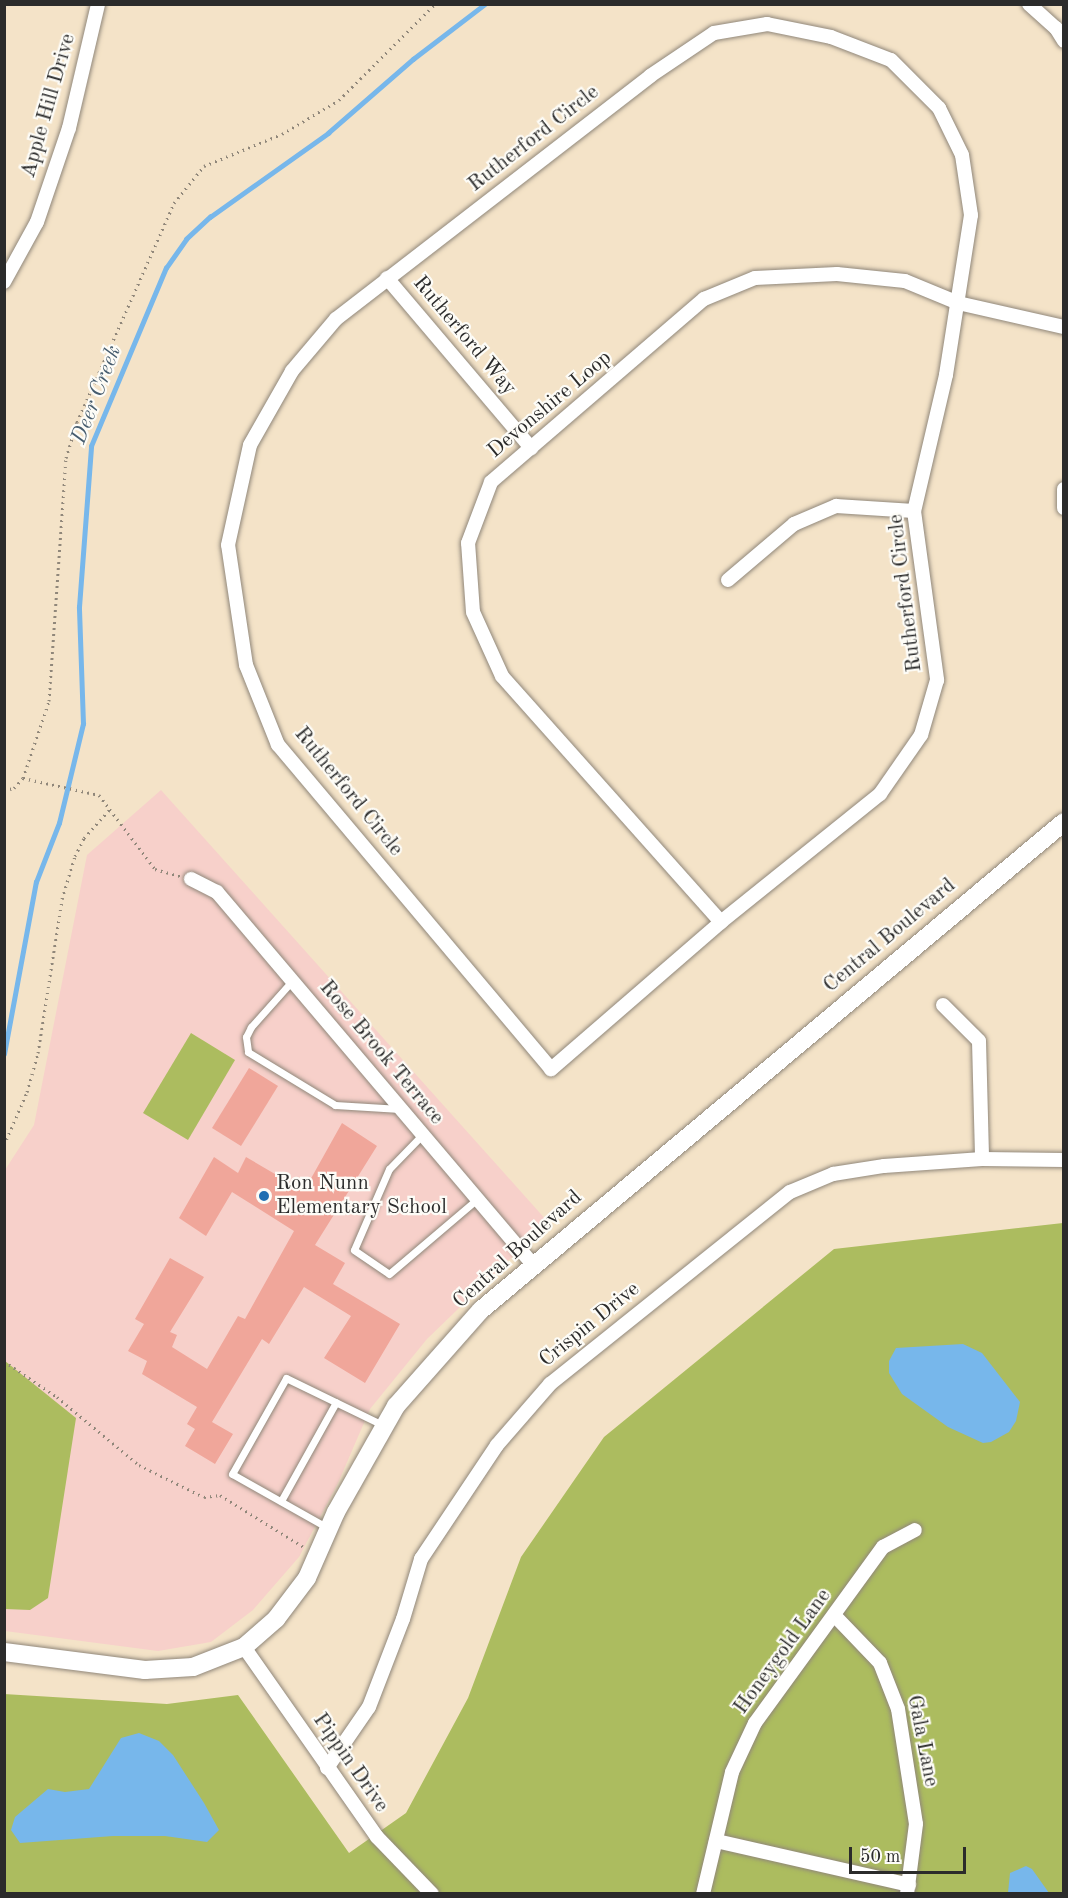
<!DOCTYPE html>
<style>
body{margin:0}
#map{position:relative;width:1068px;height:1898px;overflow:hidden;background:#f4e3c8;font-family:"Old Standard TT",serif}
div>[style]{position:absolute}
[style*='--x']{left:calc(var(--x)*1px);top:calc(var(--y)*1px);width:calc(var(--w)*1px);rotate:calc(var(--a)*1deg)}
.built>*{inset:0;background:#f7d0ca}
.green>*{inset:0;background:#acbc5f}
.water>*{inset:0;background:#77b7eb}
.stream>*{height:4.5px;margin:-2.25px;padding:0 2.25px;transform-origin:2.25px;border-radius:2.25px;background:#77b7eb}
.building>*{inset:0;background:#f0a69a}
.path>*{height:3px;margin-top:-1.5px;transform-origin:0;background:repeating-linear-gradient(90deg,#90877a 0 1.5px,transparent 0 6px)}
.roads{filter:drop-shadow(0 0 2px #90877a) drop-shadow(0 0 2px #90877a)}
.lane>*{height:7px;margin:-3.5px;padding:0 3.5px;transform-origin:3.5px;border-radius:3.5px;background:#fff}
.street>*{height:14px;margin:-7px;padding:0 7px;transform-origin:7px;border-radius:7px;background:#fff}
.secondary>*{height:18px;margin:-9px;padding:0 9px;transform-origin:9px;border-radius:9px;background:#fff}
.dots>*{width:16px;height:16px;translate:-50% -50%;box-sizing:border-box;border:3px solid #fdfcf7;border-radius:50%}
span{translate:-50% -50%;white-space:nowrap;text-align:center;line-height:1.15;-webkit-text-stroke:4.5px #fdfcf7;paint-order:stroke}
.street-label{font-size:21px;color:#2b2b2b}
.poi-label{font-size:21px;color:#2b2b2b}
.left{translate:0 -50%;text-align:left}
.water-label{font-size:22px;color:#465c6e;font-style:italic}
.frame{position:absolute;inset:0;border:6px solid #2b2b2b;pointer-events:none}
.scale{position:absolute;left:849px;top:1847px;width:117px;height:27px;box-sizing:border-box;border:3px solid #2b2b2b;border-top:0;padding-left:8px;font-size:18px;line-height:21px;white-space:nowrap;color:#2b2b2b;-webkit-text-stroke:4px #fdfcf7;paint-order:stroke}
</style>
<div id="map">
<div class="built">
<div style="clip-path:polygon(161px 790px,548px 1222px,427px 1339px,370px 1409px,338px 1483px,299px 1557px,253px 1610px,211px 1642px,158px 1651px,5px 1631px,5px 1170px,34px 1125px,87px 855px)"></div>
</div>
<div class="green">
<div style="clip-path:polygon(191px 1033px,235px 1060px,188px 1140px,143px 1113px)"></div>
<div style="clip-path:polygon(1063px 1223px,1063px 1893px,5px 1893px,4px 1694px,167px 1704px,238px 1695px,349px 1853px,406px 1813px,468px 1698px,521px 1557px,604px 1437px,834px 1249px)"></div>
<div style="clip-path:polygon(5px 1361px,76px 1418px,48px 1598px,30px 1610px,5px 1609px)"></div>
</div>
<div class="water">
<div style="clip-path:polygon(963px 1344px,982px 1353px,1020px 1402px,1016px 1421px,1009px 1432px,991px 1442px,983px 1443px,948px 1427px,902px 1394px,889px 1373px,889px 1361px,896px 1348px)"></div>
<div style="clip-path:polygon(139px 1733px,159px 1741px,173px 1755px,204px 1803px,219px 1830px,207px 1842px,165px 1836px,113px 1836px,20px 1843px,11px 1830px,15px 1817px,48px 1789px,65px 1792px,89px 1789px,121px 1738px)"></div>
<div style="clip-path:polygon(1026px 1866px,1032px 1869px,1049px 1893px,1008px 1893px,1010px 1873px)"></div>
</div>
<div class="stream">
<div style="--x:4;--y:1054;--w:175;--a:-79.5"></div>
<div style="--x:36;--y:882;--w:63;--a:-68.7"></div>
<div style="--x:59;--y:823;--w:102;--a:-76.4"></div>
<div style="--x:83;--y:724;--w:117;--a:-92"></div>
<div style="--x:79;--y:607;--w:161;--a:-85.7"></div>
<div style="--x:91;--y:446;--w:193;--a:-67.2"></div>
<div style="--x:166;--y:268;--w:35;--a:-55"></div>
<div style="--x:186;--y:239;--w:33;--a:-43"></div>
<div style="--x:210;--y:217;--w:145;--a:-35.4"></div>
<div style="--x:328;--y:133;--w:113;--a:-41"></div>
<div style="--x:413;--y:59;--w:91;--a:-37.4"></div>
</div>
<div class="building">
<div style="clip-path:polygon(249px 1068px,278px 1086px,241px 1146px,212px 1128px)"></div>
<div style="clip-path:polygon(342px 1123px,377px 1146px,315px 1245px,345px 1263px,333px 1284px,400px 1324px,365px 1383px,324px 1358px,351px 1316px,304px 1287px,269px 1344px,262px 1339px,212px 1422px,233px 1434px,215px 1464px,185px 1446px,195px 1429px,187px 1424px,197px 1407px,142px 1374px,147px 1361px,128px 1351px,144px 1324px,135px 1319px,170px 1258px,204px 1277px,170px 1332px,177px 1335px,172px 1347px,207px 1369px,238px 1316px,245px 1319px,294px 1231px,232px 1192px,206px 1236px,179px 1218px,214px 1157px,238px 1173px,246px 1157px,304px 1191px)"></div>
</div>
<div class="path">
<div style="--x:23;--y:778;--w:78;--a:12.6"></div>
<div style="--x:99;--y:795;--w:93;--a:52.9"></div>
<div style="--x:155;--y:869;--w:26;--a:16"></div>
<div style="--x:4;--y:790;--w:10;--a:-11"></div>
<div style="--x:14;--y:788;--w:13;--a:-48"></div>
<div style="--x:23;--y:778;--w:81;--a:-71.3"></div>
<div style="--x:49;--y:701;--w:244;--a:-86"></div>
<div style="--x:66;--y:458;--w:38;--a:-73"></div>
<div style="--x:77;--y:422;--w:240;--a:-66.1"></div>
<div style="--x:174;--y:203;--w:48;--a:-51"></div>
<div style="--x:204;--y:166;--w:84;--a:-22.3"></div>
<div style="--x:282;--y:134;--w:66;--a:-30.8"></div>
<div style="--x:339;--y:100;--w:136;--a:-45"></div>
<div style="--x:4;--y:1145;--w:58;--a:-66.5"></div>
<div style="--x:27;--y:1092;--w:41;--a:-74.2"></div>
<div style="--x:38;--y:1053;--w:156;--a:-81.1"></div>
<div style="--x:62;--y:899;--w:45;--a:-73.2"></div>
<div style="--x:75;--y:856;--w:20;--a:-63"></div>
<div style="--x:84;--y:838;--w:39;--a:-48"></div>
<div style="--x:4;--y:1361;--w:64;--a:34.2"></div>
<div style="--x:57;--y:1397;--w:107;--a:39.7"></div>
<div style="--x:139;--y:1465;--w:72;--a:26.2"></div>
<div style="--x:204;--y:1497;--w:16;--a:-7"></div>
<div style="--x:220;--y:1495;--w:100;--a:31.9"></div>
</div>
<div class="roads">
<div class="lane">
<div style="--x:292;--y:981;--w:62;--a:131.7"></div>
<div style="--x:251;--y:1027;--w:11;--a:117"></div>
<div style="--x:246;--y:1037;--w:15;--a:82"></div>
<div style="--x:248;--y:1052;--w:102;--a:31.3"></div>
<div style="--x:335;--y:1105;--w:65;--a:3.5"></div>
<div style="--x:422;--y:1135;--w:47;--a:134.1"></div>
<div style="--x:389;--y:1169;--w:88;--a:113.4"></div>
<div style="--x:354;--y:1250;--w:42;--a:34.4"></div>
<div style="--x:389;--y:1274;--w:116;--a:-40.4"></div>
<div style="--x:281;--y:1501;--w:113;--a:-60.9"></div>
<div style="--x:328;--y:1528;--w:110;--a:-150.6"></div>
<div style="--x:232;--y:1474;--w:110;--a:-60.6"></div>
<div style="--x:286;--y:1378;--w:110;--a:25.9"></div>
</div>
<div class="street">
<div style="--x:1029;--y:4;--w:36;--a:42"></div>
<div style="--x:1056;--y:28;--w:15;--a:58"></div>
<div style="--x:767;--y:24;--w:65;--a:11.5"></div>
<div style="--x:831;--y:37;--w:64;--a:21"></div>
<div style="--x:891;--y:60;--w:68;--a:45"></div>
<div style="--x:939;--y:108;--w:52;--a:63.9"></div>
<div style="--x:962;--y:155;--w:61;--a:81.5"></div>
<div style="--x:971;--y:215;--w:162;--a:98.9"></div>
<div style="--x:946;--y:375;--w:140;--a:103.2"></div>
<div style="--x:914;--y:511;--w:171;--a:82.2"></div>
<div style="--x:937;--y:680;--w:57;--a:106.2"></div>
<div style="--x:921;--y:735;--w:72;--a:124.8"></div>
<div style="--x:880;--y:794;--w:204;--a:141.2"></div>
<div style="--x:721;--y:922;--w:225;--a:139.1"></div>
<div style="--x:551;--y:1069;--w:424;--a:-130.1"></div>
<div style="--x:278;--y:745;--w:86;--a:-111.8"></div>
<div style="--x:246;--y:665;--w:121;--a:-98.5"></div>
<div style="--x:228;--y:545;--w:102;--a:-77.6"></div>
<div style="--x:250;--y:445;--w:85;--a:-60.4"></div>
<div style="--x:292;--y:371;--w:68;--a:-49.8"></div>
<div style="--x:336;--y:319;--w:397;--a:-37.7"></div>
<div style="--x:650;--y:76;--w:77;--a:-33.9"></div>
<div style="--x:714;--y:33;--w:54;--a:-9.6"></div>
<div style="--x:387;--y:278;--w:223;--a:49.7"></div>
<div style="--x:4;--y:282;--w:68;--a:-61.2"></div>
<div style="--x:37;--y:222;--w:99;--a:-71.2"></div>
<div style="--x:69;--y:128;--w:127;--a:-76.8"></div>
<div style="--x:1064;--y:489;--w:19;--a:90"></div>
<div style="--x:728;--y:580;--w:87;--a:-40.3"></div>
<div style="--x:794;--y:524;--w:46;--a:-23.2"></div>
<div style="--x:836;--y:506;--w:78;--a:3.7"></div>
<div style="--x:191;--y:879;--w:29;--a:27"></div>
<div style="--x:217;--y:892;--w:487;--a:49.7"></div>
<div style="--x:721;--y:922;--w:329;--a:-131.7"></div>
<div style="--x:502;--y:676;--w:70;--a:-114.4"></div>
<div style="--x:473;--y:612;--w:69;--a:-94.1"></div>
<div style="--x:468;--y:543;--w:65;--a:-69.3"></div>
<div style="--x:491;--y:482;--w:281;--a:-40.7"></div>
<div style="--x:704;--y:299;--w:55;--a:-22.4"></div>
<div style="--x:755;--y:278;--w:82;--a:-2.8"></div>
<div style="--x:837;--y:274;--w:68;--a:5.9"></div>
<div style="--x:905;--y:281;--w:57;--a:22.5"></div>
<div style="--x:958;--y:303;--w:109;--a:12.8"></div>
<div style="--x:943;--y:1005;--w:51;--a:45"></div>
<div style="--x:979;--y:1041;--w:118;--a:88.5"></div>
<div style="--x:835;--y:1616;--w:65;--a:46.2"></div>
<div style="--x:880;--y:1663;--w:49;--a:68.6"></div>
<div style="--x:898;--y:1709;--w:116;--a:81.1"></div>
<div style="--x:916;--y:1824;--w:71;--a:97.3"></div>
<div style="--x:244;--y:1647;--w:232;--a:55"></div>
<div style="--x:377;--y:1837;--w:79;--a:46"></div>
<div style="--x:327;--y:1768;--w:74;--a:-55.5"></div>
<div style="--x:369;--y:1707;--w:94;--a:-68.9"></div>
<div style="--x:403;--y:1619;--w:63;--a:-73.3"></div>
<div style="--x:421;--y:1559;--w:137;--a:-56.3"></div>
<div style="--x:497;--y:1445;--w:81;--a:-49"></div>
<div style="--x:550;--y:1384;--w:307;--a:-38.7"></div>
<div style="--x:790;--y:1192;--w:47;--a:-22.7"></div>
<div style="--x:833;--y:1174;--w:52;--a:-8.9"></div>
<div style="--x:884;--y:1166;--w:98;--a:-4.1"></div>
<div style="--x:982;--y:1159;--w:82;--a:0.7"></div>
<div style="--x:716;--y:1841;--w:198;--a:12.8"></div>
<div style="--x:703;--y:1894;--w:125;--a:-76.6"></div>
<div style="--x:732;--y:1772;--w:54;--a:-64.9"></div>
<div style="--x:755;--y:1723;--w:218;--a:-54"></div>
<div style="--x:883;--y:1547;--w:36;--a:-28"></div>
</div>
<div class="secondary">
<div style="--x:4;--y:1652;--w:142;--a:7.3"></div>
<div style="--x:145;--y:1670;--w:48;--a:-3.6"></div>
<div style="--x:193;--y:1667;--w:55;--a:-21.4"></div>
<div style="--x:244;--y:1647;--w:43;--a:-41.2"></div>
<div style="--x:276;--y:1619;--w:51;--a:-52.9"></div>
<div style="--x:307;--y:1578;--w:72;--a:-66.3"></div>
<div style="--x:336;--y:1512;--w:122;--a:-60.5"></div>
<div style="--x:396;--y:1406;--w:128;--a:-48.5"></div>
<div style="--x:481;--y:1310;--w:760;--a:-39.93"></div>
</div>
</div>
<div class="dots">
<div style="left:264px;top:1196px;background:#1f6fb2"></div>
</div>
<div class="street-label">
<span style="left:49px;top:106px;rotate:-74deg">Apple Hill Drive</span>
<span style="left:534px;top:139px;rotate:-38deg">Rutherford Circle</span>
<span style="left:464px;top:336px;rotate:50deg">Rutherford Way</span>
<span style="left:550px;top:405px;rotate:-40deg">Devonshire Loop</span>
<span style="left:906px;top:593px;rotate:-97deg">Rutherford Circle</span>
<span style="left:348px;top:792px;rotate:51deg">Rutherford Circle</span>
<span style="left:890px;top:936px;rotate:-40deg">Central Boulevard</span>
<span style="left:381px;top:1053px;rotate:50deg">Rose Brook Terrace</span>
<span style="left:518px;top:1250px;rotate:-42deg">Central Boulevard</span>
<span style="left:590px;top:1325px;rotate:-39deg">Crispin Drive</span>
<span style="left:783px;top:1652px;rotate:-54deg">Honeygold Lane</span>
<span style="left:922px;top:1741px;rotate:79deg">Gala Lane</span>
<span style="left:350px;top:1763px;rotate:55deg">Pippin Drive</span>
</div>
<div class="poi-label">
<span class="left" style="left:276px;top:1196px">Ron Nunn<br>Elementary School</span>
</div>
<div class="water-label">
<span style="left:97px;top:395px;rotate:-69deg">Deer Creek</span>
</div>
<div class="frame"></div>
<div class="scale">50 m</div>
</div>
